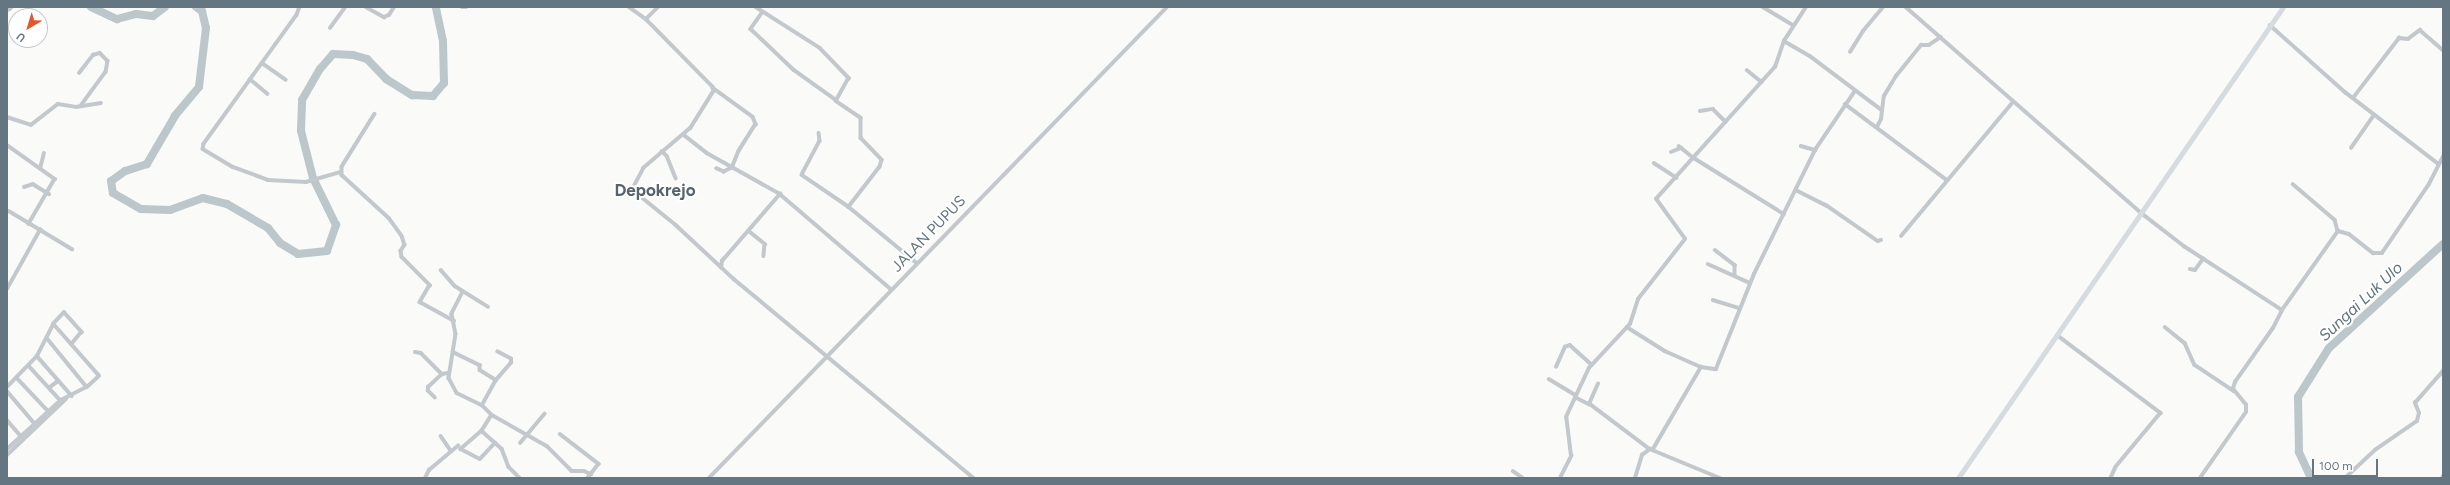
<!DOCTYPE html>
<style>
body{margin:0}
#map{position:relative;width:2450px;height:485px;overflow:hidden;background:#fafaf8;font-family:Figtree,sans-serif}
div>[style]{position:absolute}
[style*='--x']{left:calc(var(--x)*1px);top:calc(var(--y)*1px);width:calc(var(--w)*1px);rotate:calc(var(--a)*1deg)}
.river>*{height:8px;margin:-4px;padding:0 4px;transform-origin:4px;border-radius:4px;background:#bbc7cb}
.minor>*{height:3.5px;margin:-1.75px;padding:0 1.75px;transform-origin:1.75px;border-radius:1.75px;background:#c3c8cc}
.secondary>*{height:5px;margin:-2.5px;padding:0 2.5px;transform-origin:2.5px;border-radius:2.5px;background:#d6dbdf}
span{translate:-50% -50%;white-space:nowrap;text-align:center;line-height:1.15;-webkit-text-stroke:4px #fff;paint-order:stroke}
.street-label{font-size:15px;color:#657683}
.water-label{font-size:16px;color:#60757c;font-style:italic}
.quarter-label{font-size:17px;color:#57646e;font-weight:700}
.frame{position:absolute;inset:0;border:8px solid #657683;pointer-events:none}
.north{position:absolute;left:8px;top:8px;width:40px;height:40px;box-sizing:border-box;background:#fff;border:1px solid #c1c8cd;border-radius:50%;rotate:218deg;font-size:11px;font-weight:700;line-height:16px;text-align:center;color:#657683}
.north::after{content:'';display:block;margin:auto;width:14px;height:18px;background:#e4572e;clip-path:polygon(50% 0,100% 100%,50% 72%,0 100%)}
.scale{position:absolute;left:2312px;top:459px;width:66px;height:18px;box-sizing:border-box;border:2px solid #657683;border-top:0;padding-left:5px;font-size:12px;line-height:14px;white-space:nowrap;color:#657683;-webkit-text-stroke:3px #fff;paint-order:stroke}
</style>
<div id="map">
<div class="river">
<div style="--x:91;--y:7;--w:29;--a:25"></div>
<div style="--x:117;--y:19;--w:20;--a:-15"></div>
<div style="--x:136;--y:14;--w:17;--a:7"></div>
<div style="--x:153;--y:16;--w:15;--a:-37"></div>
<div style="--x:196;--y:7;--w:7;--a:34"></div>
<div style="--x:202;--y:11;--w:17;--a:77"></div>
<div style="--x:206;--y:28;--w:59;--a:96.8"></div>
<div style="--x:199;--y:87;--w:38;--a:130"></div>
<div style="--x:175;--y:116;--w:56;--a:120.3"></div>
<div style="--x:147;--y:164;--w:23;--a:162"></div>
<div style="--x:125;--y:171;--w:17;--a:144"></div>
<div style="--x:111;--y:181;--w:12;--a:81"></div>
<div style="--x:113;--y:193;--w:32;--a:30"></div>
<div style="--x:141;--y:209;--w:29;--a:2"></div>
<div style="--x:170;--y:210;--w:35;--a:-20"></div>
<div style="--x:203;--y:198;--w:25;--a:14"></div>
<div style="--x:227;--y:204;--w:48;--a:30.3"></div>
<div style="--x:268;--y:228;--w:19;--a:51"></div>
<div style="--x:280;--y:243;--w:21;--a:31"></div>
<div style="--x:298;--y:254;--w:29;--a:-6"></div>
<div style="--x:327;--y:251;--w:28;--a:-71"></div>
<div style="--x:336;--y:225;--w:52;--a:-116.1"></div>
<div style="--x:313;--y:178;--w:49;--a:-104.3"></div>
<div style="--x:301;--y:131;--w:31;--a:-88"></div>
<div style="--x:302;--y:100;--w:36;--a:-60"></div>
<div style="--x:320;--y:69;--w:20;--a:-49"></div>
<div style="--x:333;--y:54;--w:20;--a:3"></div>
<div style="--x:353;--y:55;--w:15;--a:16"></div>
<div style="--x:367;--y:59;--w:28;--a:46"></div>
<div style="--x:386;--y:79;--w:31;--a:32"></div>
<div style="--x:412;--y:95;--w:21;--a:3"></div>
<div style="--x:433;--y:96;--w:17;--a:-50"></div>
<div style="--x:444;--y:83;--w:42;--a:-91.4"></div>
<div style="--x:443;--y:41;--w:35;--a:-102"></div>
<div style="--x:7;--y:8;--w:2;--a:-27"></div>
<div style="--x:2311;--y:478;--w:29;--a:-115"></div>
<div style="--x:2299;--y:452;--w:55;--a:-91"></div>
<div style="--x:2298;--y:397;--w:58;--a:-57.7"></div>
<div style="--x:2329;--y:348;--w:154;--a:-42.4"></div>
</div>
<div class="minor">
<div style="--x:300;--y:7;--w:9;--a:111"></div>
<div style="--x:297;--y:15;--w:159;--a:125.8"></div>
<div style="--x:204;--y:144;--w:5;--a:101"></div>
<div style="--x:203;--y:149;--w:35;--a:31"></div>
<div style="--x:233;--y:167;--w:37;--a:20"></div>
<div style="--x:268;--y:180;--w:38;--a:3"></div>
<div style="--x:306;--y:182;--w:36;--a:-16"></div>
<div style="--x:366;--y:7;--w:21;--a:29"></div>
<div style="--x:384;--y:17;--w:5;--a:-22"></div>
<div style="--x:389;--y:15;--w:9;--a:-58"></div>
<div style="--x:462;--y:7;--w:4;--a:0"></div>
<div style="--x:629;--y:7;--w:21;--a:35"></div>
<div style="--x:646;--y:19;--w:17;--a:-45"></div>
<div style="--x:756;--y:7;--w:76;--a:32.6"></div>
<div style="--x:820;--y:48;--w:42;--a:46"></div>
<div style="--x:849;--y:78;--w:26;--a:119"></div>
<div style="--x:836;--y:101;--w:30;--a:34"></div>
<div style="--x:861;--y:118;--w:20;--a:90"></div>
<div style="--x:861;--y:138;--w:30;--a:46"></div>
<div style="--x:882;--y:160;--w:7;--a:106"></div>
<div style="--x:880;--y:167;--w:51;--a:127.8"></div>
<div style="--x:1763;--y:7;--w:35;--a:31"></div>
<div style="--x:1906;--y:7;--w:311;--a:41.2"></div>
<div style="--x:2140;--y:212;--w:56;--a:37.7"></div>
<div style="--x:2184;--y:246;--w:117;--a:33.1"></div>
<div style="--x:763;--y:12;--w:21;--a:125"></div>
<div style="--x:751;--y:29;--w:59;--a:43.6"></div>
<div style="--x:794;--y:70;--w:52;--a:35.5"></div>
<div style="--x:646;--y:19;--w:95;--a:45.4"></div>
<div style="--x:713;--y:87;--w:4;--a:76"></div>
<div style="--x:714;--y:91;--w:44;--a:121.9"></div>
<div style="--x:691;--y:128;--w:62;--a:139.6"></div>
<div style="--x:644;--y:168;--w:19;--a:118"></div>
<div style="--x:635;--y:185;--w:11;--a:68"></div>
<div style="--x:639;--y:195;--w:48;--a:39"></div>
<div style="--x:676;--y:225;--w:79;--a:43"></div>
<div style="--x:734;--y:279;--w:312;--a:39.7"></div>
<div style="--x:2270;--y:25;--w:101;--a:41.8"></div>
<div style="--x:2345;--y:92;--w:118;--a:37.5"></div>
<div style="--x:330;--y:28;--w:26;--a:-54"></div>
<div style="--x:1784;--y:41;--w:30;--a:30"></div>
<div style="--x:1810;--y:56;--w:90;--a:36.9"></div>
<div style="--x:1850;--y:52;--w:25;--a:-58"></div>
<div style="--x:1863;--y:31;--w:31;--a:-50"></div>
<div style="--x:262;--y:63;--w:29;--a:35"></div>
<div style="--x:1747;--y:70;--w:19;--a:39"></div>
<div style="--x:79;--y:73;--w:23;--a:-52"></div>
<div style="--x:93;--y:55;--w:7;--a:-16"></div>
<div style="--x:100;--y:53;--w:11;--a:45"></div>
<div style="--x:108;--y:61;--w:11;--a:100"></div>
<div style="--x:106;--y:72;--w:42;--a:126.3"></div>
<div style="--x:250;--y:79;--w:23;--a:40"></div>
<div style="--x:713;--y:88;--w:49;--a:35.9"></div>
<div style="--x:753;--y:117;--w:8;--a:67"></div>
<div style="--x:756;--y:124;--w:32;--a:122"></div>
<div style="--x:739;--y:151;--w:18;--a:112"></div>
<div style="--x:732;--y:168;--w:9;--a:153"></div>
<div style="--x:724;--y:172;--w:8;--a:-157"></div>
<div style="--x:2353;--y:98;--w:76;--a:-52.5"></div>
<div style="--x:2399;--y:38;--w:9;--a:6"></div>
<div style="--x:2408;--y:39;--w:15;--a:-37"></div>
<div style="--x:2420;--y:30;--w:30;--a:41"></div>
<div style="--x:1845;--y:104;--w:127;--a:36.7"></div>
<div style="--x:1700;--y:111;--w:13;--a:-9"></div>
<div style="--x:1713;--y:109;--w:18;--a:45"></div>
<div style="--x:375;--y:114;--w:62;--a:121.9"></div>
<div style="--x:342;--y:167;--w:8;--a:90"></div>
<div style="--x:342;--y:175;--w:64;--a:42.5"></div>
<div style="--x:389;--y:218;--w:22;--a:54"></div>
<div style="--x:402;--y:236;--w:9;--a:72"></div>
<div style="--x:405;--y:245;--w:7;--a:124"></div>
<div style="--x:401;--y:251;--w:6;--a:81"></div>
<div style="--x:402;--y:257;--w:40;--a:45"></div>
<div style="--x:430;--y:285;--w:20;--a:120"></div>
<div style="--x:420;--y:302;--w:39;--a:29"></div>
<div style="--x:7;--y:117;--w:25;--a:18"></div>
<div style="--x:31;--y:125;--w:34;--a:-38"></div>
<div style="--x:58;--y:104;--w:18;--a:9"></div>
<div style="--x:76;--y:107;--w:25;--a:-9"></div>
<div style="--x:1877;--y:127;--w:9;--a:-63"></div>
<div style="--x:1881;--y:119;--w:23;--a:-83"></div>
<div style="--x:1884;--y:96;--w:23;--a:-59"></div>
<div style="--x:1896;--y:76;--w:40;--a:-51"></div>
<div style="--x:1921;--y:45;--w:8;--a:0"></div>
<div style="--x:1929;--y:45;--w:14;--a:-34"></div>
<div style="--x:819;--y:133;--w:8;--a:83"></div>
<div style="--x:820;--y:141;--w:38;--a:118"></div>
<div style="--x:802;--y:175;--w:57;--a:34.2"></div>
<div style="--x:849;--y:207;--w:88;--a:39.5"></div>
<div style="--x:684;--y:135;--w:29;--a:38"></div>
<div style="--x:707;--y:153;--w:84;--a:29.3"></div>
<div style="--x:780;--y:194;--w:146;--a:40.6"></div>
<div style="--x:7;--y:145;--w:59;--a:35.3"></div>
<div style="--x:55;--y:179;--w:52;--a:120"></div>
<div style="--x:1679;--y:146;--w:19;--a:39"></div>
<div style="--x:1694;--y:158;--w:106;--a:31.9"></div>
<div style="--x:1801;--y:146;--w:15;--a:16"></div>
<div style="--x:2351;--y:148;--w:40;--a:-55.1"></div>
<div style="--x:662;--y:151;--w:7;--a:45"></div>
<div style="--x:667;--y:156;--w:24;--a:68"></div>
<div style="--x:1671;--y:152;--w:11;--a:-22"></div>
<div style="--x:1654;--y:163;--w:27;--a:33"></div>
<div style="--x:40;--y:169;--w:16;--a:-76"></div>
<div style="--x:2293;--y:184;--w:55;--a:40.6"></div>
<div style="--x:2335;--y:220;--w:11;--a:75"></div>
<div style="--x:24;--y:187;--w:9;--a:-18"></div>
<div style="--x:33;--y:184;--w:19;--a:32"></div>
<div style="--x:1796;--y:190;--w:34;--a:27"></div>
<div style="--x:1826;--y:205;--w:63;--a:34.7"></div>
<div style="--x:1878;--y:241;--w:3;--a:-18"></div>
<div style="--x:9;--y:211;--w:74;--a:31.1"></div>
<div style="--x:749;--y:231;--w:21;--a:39"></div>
<div style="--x:765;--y:244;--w:12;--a:95"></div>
<div style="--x:1901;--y:236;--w:175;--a:-50.1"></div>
<div style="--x:1715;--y:250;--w:25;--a:37"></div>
<div style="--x:1735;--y:265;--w:10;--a:90"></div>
<div style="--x:1708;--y:264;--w:46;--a:24.3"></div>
<div style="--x:721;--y:268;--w:7;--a:-82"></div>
<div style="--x:722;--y:261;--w:89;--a:-49.1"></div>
<div style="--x:2190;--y:269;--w:5;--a:11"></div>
<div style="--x:2195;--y:270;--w:14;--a:-54"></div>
<div style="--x:441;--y:270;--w:21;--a:49"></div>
<div style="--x:455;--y:286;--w:39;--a:32"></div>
<div style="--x:7;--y:289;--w:68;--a:-60.8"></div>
<div style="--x:463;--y:292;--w:25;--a:117"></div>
<div style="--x:452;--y:314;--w:20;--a:79"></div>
<div style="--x:456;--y:334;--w:45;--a:99"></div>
<div style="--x:449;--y:378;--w:17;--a:62"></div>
<div style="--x:457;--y:393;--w:28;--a:26"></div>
<div style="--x:482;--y:405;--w:14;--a:45"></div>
<div style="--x:492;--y:415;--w:19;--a:122"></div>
<div style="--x:482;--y:431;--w:28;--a:139"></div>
<div style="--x:461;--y:449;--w:21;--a:28"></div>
<div style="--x:480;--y:459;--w:22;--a:-47"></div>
<div style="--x:1713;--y:300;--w:28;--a:17"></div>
<div style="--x:1627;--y:327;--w:45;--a:32.3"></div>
<div style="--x:1665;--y:351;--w:39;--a:24"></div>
<div style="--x:1701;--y:367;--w:15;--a:8"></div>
<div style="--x:1716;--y:369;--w:102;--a:-68.2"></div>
<div style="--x:1754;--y:274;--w:138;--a:-63.8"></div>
<div style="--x:1815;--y:150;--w:71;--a:-55.9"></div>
<div style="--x:2165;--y:327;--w:26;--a:39"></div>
<div style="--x:2185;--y:343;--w:24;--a:66"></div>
<div style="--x:2195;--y:365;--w:47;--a:33.7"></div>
<div style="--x:2057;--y:335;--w:130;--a:36.9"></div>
<div style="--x:2161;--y:413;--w:70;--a:129.8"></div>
<div style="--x:2116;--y:467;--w:12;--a:114"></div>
<div style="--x:47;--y:338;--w:63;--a:50.8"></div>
<div style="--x:415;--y:352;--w:6;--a:9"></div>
<div style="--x:421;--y:353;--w:30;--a:45"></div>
<div style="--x:453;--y:352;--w:30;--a:26"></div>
<div style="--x:480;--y:365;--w:5;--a:90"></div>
<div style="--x:480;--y:370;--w:19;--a:32"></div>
<div style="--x:37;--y:356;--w:53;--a:48.8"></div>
<div style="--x:29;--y:366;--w:49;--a:47.5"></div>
<div style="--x:1556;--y:367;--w:22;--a:-66"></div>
<div style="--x:1565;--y:347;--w:5;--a:-22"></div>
<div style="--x:1570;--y:345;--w:28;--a:42"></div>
<div style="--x:17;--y:378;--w:47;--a:46.7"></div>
<div style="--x:1549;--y:379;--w:31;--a:31"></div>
<div style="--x:7;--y:387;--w:43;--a:-45.9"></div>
<div style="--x:37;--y:356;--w:36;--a:-63"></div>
<div style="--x:53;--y:324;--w:16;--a:-47"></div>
<div style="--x:64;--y:312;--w:27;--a:48"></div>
<div style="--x:82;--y:332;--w:16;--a:130"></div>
<div style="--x:49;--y:388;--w:11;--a:-38"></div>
<div style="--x:7;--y:391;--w:45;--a:49.5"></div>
<div style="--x:1575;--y:397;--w:16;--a:27"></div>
<div style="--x:1589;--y:404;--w:22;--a:-66"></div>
<div style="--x:435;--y:398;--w:10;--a:-135"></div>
<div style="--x:428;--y:391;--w:4;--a:-90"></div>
<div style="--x:428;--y:387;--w:19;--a:-43"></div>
<div style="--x:442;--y:374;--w:6;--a:-9"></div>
<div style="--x:1590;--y:404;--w:75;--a:36.9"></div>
<div style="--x:482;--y:405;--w:29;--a:-61"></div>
<div style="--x:496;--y:380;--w:23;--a:-49"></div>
<div style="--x:511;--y:363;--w:4;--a:-90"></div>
<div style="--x:511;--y:359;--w:15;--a:-152"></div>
<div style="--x:492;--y:415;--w:63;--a:29.4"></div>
<div style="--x:547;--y:446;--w:35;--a:45"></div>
<div style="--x:572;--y:471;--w:12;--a:0"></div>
<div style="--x:584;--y:471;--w:8;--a:23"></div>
<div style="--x:7;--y:420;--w:23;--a:49"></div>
<div style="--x:482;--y:431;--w:27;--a:42"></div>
<div style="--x:502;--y:449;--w:19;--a:69"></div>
<div style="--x:509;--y:467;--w:16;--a:45"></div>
<div style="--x:560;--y:434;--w:49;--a:37.6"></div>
<div style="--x:599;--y:464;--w:18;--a:128"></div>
<div style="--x:441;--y:436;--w:18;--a:56"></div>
<div style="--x:520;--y:443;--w:38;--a:-50"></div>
<div style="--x:7;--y:449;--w:73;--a:-42.2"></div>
<div style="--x:61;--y:400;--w:29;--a:-27"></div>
<div style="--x:87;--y:387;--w:16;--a:-43"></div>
<div style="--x:99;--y:376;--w:69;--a:-131.5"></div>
<div style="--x:1653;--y:449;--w:95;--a:-59.7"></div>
<div style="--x:7;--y:455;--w:81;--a:-43.5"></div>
<div style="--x:1513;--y:471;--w:12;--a:35"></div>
<div style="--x:425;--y:478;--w:9;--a:-63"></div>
<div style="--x:429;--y:470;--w:38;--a:-40"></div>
<div style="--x:709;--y:478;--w:657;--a:-45.8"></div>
<div style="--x:1560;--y:478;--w:25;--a:-63"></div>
<div style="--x:1571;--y:456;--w:39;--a:-97"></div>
<div style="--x:1566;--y:417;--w:54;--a:-64.9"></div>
<div style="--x:1589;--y:368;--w:60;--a:-47"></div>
<div style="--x:1630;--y:324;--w:26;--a:-72"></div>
<div style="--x:1638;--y:299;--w:76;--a:-51.9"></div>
<div style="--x:1685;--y:239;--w:49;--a:-125.9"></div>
<div style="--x:1656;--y:199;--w:178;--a:-48"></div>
<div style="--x:1775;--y:67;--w:28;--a:-71"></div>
<div style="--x:1784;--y:41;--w:40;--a:-57.1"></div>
<div style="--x:1635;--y:478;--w:24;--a:-73"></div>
<div style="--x:1642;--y:455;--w:10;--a:-37"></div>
<div style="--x:1650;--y:449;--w:76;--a:22.5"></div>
<div style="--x:2200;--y:478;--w:80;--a:-55.1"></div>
<div style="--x:2246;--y:412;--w:7;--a:-90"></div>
<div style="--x:2246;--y:405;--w:21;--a:-129"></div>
<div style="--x:2233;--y:389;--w:7;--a:-74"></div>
<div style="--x:2235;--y:382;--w:66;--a:-54.9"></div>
<div style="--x:2273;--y:328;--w:20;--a:-63"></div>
<div style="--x:2282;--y:310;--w:97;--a:-54.7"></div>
<div style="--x:2338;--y:231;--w:11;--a:15"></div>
<div style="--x:2349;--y:234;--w:31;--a:38"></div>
<div style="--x:2373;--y:253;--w:9;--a:0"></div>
<div style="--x:2382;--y:253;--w:83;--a:-55.7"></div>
<div style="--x:2429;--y:184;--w:31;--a:-63"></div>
<div style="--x:2345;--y:478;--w:41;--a:-43"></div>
<div style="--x:2375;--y:450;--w:51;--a:-34.6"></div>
<div style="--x:2417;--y:421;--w:8;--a:-76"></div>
<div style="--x:2419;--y:413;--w:11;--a:-112"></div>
<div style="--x:2415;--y:403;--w:43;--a:-48.8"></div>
<div style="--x:2442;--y:478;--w:2;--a:-63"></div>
</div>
<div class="secondary">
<div style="--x:1958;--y:478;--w:572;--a:-55.39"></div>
</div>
<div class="street-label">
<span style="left:929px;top:234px;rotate:-46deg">JALAN PUPUS</span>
</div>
<div class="water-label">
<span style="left:2361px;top:302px;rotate:-43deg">Sungai Luk Ulo</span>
</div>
<div class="quarter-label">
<span style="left:655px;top:191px">Depokrejo</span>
</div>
<div class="frame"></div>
<div class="north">U</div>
<div class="scale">100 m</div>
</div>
